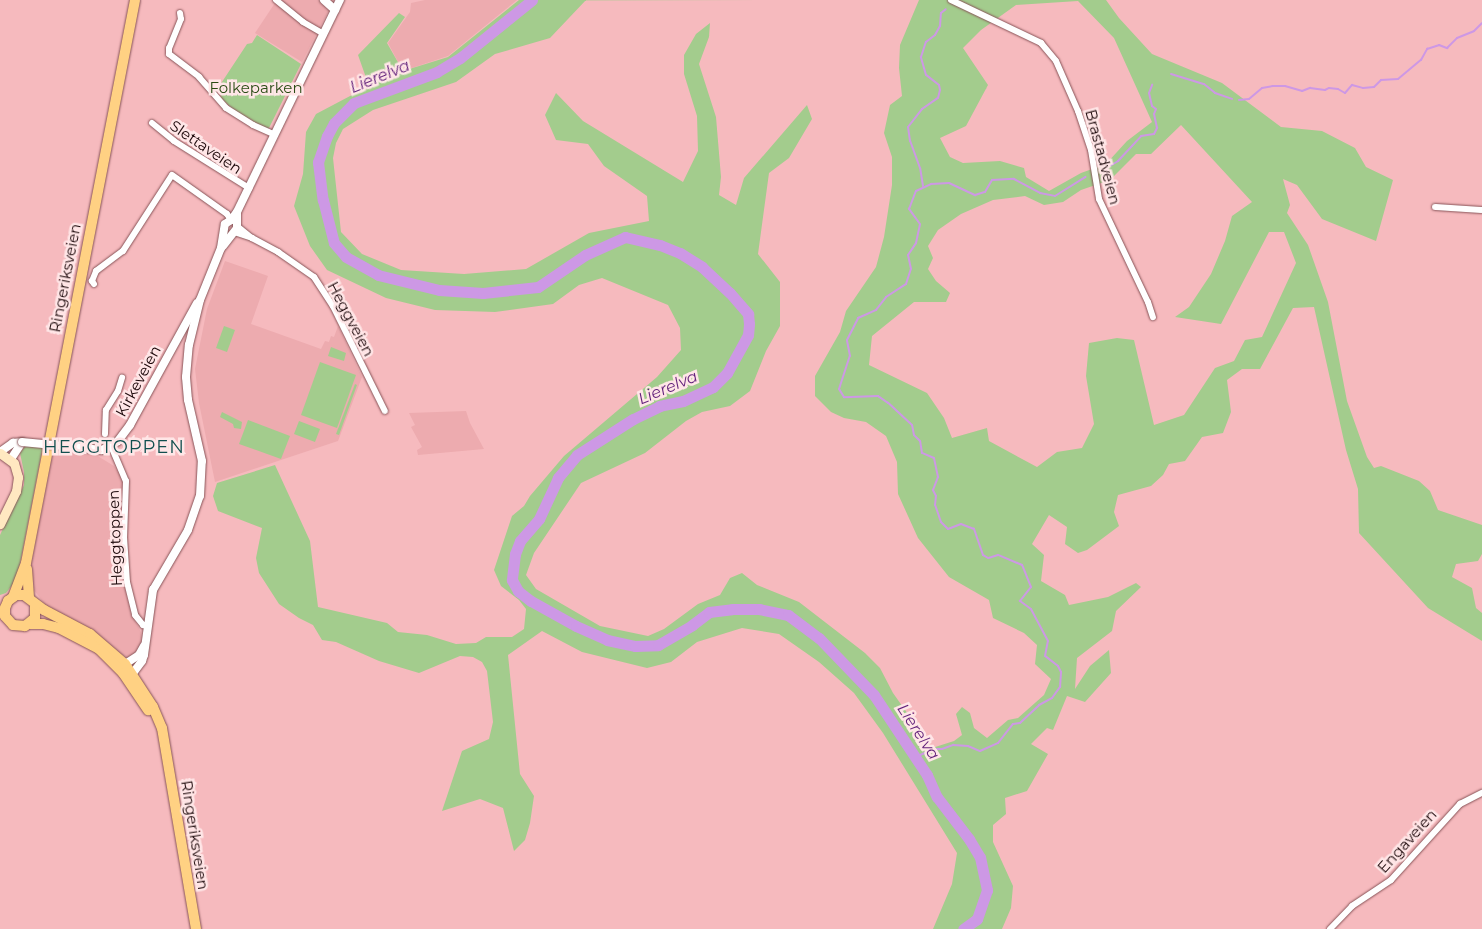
<!DOCTYPE html>
<style>
body{margin:0}
#map{position:relative;width:1482px;height:929px;overflow:hidden;background:#f6babe;font-family:Montserrat,sans-serif}
div>[style]{position:absolute}
[style*='--x']{left:calc(var(--x)*1px);top:calc(var(--y)*1px);width:calc(var(--w)*1px);rotate:calc(var(--a)*1deg)}
.built>*{inset:0;background:#edabaf}
.green>*{inset:0;background:#a3cc8d}
.stream>*{height:2px;margin:-1px;padding:0 1px;transform-origin:1px;border-radius:1px;background:#cd98e5}
.river>*{height:11px;margin:-5.5px;padding:0 5.5px;transform-origin:5.5px;border-radius:5.5px;background:#cd98e5}
.roads{filter:drop-shadow(0 0 1px #885458) drop-shadow(0 0 1px #885458)}
.minor>*{height:6px;margin:-3px;padding:0 3px;transform-origin:3px;border-radius:3px;background:#fff}
.tertiary>*{height:8px;margin:-4px;padding:0 4px;transform-origin:4px;border-radius:4px;background:#fff}
.secondary>*{height:9px;margin:-4.5px;padding:0 4.5px;transform-origin:4.5px;border-radius:4.5px;background:#ffe8c1}
.primary>*{height:10px;margin:-5px;padding:0 5px;transform-origin:5px;border-radius:5px;background:#ffd183}
.bridges{filter:drop-shadow(0 0 1px #885458) drop-shadow(0 0 1px #885458)}
.tertiary-bridge>*{height:8px;margin:-4px;padding:0 4px;transform-origin:4px;border-radius:4px;background:#fff}
span{translate:-50% -50%;white-space:nowrap;text-align:center;line-height:1.15;-webkit-text-stroke:5px #ffe6e7;paint-order:stroke}
.park-label{font-size:15px;color:#2a4b14}
.street-label{font-size:15px;color:#1c080a}
.water-label{font-size:16px;color:#611f7a;font-style:italic}
.quarter-label{font-size:18px;color:#114f4f;letter-spacing:1px}
</style>
<div id="map">
<div class="built">
<div style="clip-path:polygon(277px 0,334px 0,302px 62px,255px 33px)"></div>
<div style="clip-path:polygon(425px 0,517px 0,448px 56px,403px 71px,388px 43px,410px 12px,411px 3px)"></div>
<div style="clip-path:polygon(225px 261px,268px 276px,251px 324px,321px 349px,325px 341px,329px 342px,331px 336px,334px 337px,338px 326px,362px 377px,338px 441px,215px 482px,199px 403px,195px 369px,207px 309px)"></div>
<div style="clip-path:polygon(466px 411px,470px 423px,484px 449px,418px 455px,417px 450px,422px 447px,411px 427px,415px 425px,409px 413px)"></div>
<div style="clip-path:polygon(54px 447px,96px 455px,114px 466px,120px 475px,123px 485px,121px 534px,124px 584px,131px 614px,141px 632px,142px 643px,138px 652px,128px 658px,46px 606px,34px 590px,31px 566px)"></div>
</div>
<div class="green">
<div style="clip-path:polygon(evenodd,519px 0,586px 0,550px 38px,495px 54px,456px 82px,373px 110px,343px 129px,336px 143px,333px 158px,341px 232px,362px 254px,401px 270px,464px 274px,526px 269px,589px 233px,649px 221px,647px 196px,604px 166px,588px 144px,556px 140px,545px 115px,556px 93px,583px 121px,683px 182px,698px 151px,697px 116px,684px 74px,684px 55px,696px 34px,710px 23px,709px 37px,699px 64px,716px 117px,721px 177px,719px 195px,736px 205px,744px 178px,807px 105px,812px 119px,789px 158px,769px 173px,758px 254px,780px 282px,780px 326px,766px 351px,750px 391px,730px 406px,702px 412px,686px 421px,645px 453px,581px 483px,534px 553px,526px 575px,536px 589px,600px 626px,648px 636px,664px 629px,698px 604px,720px 595px,730px 578px,742px 573px,757px 585px,799px 602px,865px 653px,880px 668px,893px 693px,932px 748px,954px 741px,962px 735px,956px 714px,962px 707px,970px 713px,974px 728px,987px 738px,1008px 720px,1018px 718px,1044px 695px,1051px 679px,1035px 664px,1037px 645px,1024px 633px,993px 618px,989px 600px,949px 577px,918px 538px,898px 494px,897px 462px,886px 436px,866px 422px,844px 418px,831px 412px,815px 396px,815px 376px,840px 332px,846px 311px,876px 267px,884px 237px,892px 185px,892px 157px,884px 133px,890px 105px,902px 96px,899px 68px,900px 45px,919px 0,1106px 0,1119px 18px,1152px 54px,1222px 83px,1281px 127px,1322px 131px,1355px 148px,1366px 167px,1393px 180px,1376px 241px,1322px 219px,1297px 185px,1283px 179px,1290px 205px,1287px 213px,1308px 245px,1328px 302px,1347px 401px,1367px 457px,1374px 468px,1381px 466px,1419px 481px,1430px 491px,1438px 510px,1482px 525px,1482px 554px,1478px 561px,1456px 564px,1452px 577px,1472px 588px,1476px 608px,1482px 613px,1482px 641px,1428px 608px,1359px 533px,1358px 489px,1346px 450px,1314px 307px,1293px 308px,1260px 369px,1242px 369px,1227px 380px,1231px 412px,1223px 433px,1202px 437px,1185px 461px,1169px 464px,1163px 475px,1151px 486px,1118px 495px,1114px 512px,1119px 526px,1087px 550px,1078px 553px,1065px 544px,1067px 527px,1049px 515px,1032px 544px,1044px 555px,1041px 581px,1065px 595px,1069px 605px,1108px 597px,1136px 583px,1141px 587px,1116px 611px,1112px 631px,1077px 658px,1075px 689px,1090px 666px,1109px 650px,1111px 673px,1085px 702px,1067px 696px,1053px 730px,1047px 728px,1031px 744px,1048px 754px,1027px 791px,1005px 798px,1006px 814px,993px 825px,993px 842px,1013px 886px,1011px 908px,1002px 929px,933px 929px,952px 884px,957px 853px,883px 733px,854px 693px,819px 662px,779px 634px,742px 628px,697px 642px,671px 662px,647px 668px,582px 652px,542px 631px,508px 655px,520px 774px,534px 796px,530px 823px,525px 840px,514px 851px,503px 808px,480px 799px,442px 811px,462px 751px,489px 739px,493px 722px,487px 671px,482px 662px,473px 657px,460px 656px,419px 673px,379px 661px,336px 642px,322px 640px,313px 625px,299px 618px,279px 604px,259px 573px,256px 558px,262px 528px,218px 511px,213px 496px,217px 483px,275px 465px,310px 541px,318px 607px,387px 623px,398px 632px,427px 635px,456px 644px,476px 643px,486px 637px,512px 637px,524px 629px,526px 609px,519px 600px,501px 586px,494px 570px,512px 516px,524px 506px,530px 496px,564px 456px,657px 377px,681px 350px,680px 328px,668px 305px,602px 278px,579px 285px,553px 304px,495px 312px,435px 310px,386px 298px,327px 270px,310px 246px,294px 206px,303px 174px,306px 132px,316px 114px,369px 86px,358px 55px,399px 13px,405px 17px,387px 43px,403px 71px,448px 57px,519px 0,1078px 1px,1114px 38px,1152px 122px,1127px 141px,1106px 164px,1081px 173px,1049px 191px,1026px 177px,1024px 168px,1000px 161px,963px 163px,950px 157px,940px 138px,966px 126px,988px 85px,963px 48px,981px 30px,1016px 5px,1078px 1px,519px 0,1181px 125px,1252px 202px,1232px 216px,1225px 241px,1211px 274px,1189px 307px,1175px 317px,1221px 324px,1269px 232px,1284px 232px,1296px 263px,1262px 337px,1245px 340px,1234px 361px,1215px 368px,1184px 415px,1154px 425px,1134px 340px,1117px 338px,1089px 343px,1086px 376px,1094px 424px,1082px 448px,1057px 452px,1037px 467px,989px 441px,987px 428px,952px 438px,944px 418px,927px 393px,869px 365px,872px 336px,914px 302px,946px 302px,950px 293px,936px 281px,928px 269px,933px 258px,928px 246px,938px 230px,961px 214px,993px 200px,1025px 196px,1044px 205px,1063px 202px,1081px 190px,1110px 180px,1136px 154px,1151px 154px,1181px 125px)"></div>
<div style="clip-path:polygon(257px 35px,301px 64px,268px 130px,235px 111px,222px 99px,218px 88px,247px 44px,252px 43px)"></div>
<div style="clip-path:polygon(224px 326px,235px 330px,227px 352px,216px 348px)"></div>
<div style="clip-path:polygon(331px 347px,346px 353px,344px 361px,328px 356px)"></div>
<div style="clip-path:polygon(320px 362px,356px 375px,337px 428px,301px 415px)"></div>
<div style="clip-path:polygon(355px 384px,357px 385px,339px 435px,336px 434px)"></div>
<div style="clip-path:polygon(222px 412px,242px 422px,241px 429px,234px 428px,233px 424px,220px 417px)"></div>
<div style="clip-path:polygon(248px 420px,290px 436px,281px 459px,239px 444px)"></div>
<div style="clip-path:polygon(299px 421px,320px 429px,315px 442px,294px 434px)"></div>
<div style="clip-path:polygon(26px 445px,43px 446px,19px 569px,13px 584px,6px 593px,0 595px,0 535px,24px 485px,24px 472px,20px 453px)"></div>
</div>
<div class="stream">
<div style="--x:1171;--y:74;--w:34;--a:17"></div>
<div style="--x:1204;--y:84;--w:14;--a:39"></div>
<div style="--x:1215;--y:93;--w:18;--a:19"></div>
<div style="--x:1239;--y:100;--w:10;--a:-6"></div>
<div style="--x:1249;--y:99;--w:17;--a:-40"></div>
<div style="--x:1262;--y:88;--w:11;--a:-10"></div>
<div style="--x:1273;--y:86;--w:12;--a:0"></div>
<div style="--x:1285;--y:86;--w:18;--a:16"></div>
<div style="--x:1302;--y:91;--w:9;--a:-21"></div>
<div style="--x:1310;--y:88;--w:15;--a:8"></div>
<div style="--x:1325;--y:90;--w:4;--a:-27"></div>
<div style="--x:1329;--y:88;--w:9;--a:6"></div>
<div style="--x:1338;--y:89;--w:8;--a:30"></div>
<div style="--x:1345;--y:93;--w:11;--a:-49"></div>
<div style="--x:1352;--y:85;--w:11;--a:15"></div>
<div style="--x:1363;--y:88;--w:11;--a:-5"></div>
<div style="--x:1374;--y:87;--w:10;--a:-45"></div>
<div style="--x:1381;--y:80;--w:17;--a:-3"></div>
<div style="--x:1398;--y:79;--w:30;--a:-40"></div>
<div style="--x:1421;--y:60;--w:13;--a:-61"></div>
<div style="--x:1427;--y:49;--w:13;--a:-18"></div>
<div style="--x:1439;--y:45;--w:9;--a:21"></div>
<div style="--x:1447;--y:48;--w:14;--a:-45"></div>
<div style="--x:1457;--y:38;--w:18;--a:-22"></div>
<div style="--x:1474;--y:31;--w:11;--a:-45"></div>
<div style="--x:1101;--y:171;--w:20;--a:-30"></div>
<div style="--x:1118;--y:161;--w:34;--a:-47"></div>
<div style="--x:1141;--y:136;--w:13;--a:-9"></div>
<div style="--x:1154;--y:134;--w:7;--a:-63"></div>
<div style="--x:1157;--y:128;--w:14;--a:-102"></div>
<div style="--x:1154;--y:114;--w:5;--a:-68"></div>
<div style="--x:1156;--y:109;--w:5;--a:-143"></div>
<div style="--x:1152;--y:106;--w:13;--a:-103"></div>
<div style="--x:1149;--y:93;--w:9;--a:-69"></div>
<div style="--x:923;--y:186;--w:18;--a:-99"></div>
<div style="--x:920;--y:168;--w:29;--a:-110"></div>
<div style="--x:910;--y:141;--w:14;--a:-98"></div>
<div style="--x:908;--y:127;--w:23;--a:-52"></div>
<div style="--x:922;--y:109;--w:19;--a:-35"></div>
<div style="--x:938;--y:98;--w:8;--a:-76"></div>
<div style="--x:940;--y:90;--w:5;--a:-101"></div>
<div style="--x:939;--y:85;--w:16;--a:-142"></div>
<div style="--x:926;--y:75;--w:19;--a:-106"></div>
<div style="--x:921;--y:57;--w:16;--a:-72"></div>
<div style="--x:926;--y:42;--w:11;--a:-38"></div>
<div style="--x:935;--y:35;--w:10;--a:-61"></div>
<div style="--x:940;--y:26;--w:13;--a:-86"></div>
<div style="--x:941;--y:13;--w:6;--a:-39"></div>
<div style="--x:916;--y:757;--w:19;--a:-25"></div>
<div style="--x:933;--y:749;--w:9;--a:0"></div>
<div style="--x:942;--y:749;--w:12;--a:-20"></div>
<div style="--x:953;--y:745;--w:15;--a:4"></div>
<div style="--x:968;--y:746;--w:13;--a:23"></div>
<div style="--x:980;--y:751;--w:20;--a:-24"></div>
<div style="--x:998;--y:743;--w:24;--a:-52"></div>
<div style="--x:1013;--y:724;--w:7;--a:-8"></div>
<div style="--x:1020;--y:723;--w:26;--a:-43"></div>
<div style="--x:1039;--y:705;--w:15;--a:-28"></div>
<div style="--x:1052;--y:698;--w:14;--a:-54"></div>
<div style="--x:1060;--y:687;--w:15;--a:-86"></div>
<div style="--x:1061;--y:672;--w:7;--a:-117"></div>
<div style="--x:1058;--y:666;--w:16;--a:-142"></div>
<div style="--x:1045;--y:656;--w:15;--a:-79"></div>
<div style="--x:1048;--y:641;--w:36;--a:-118"></div>
<div style="--x:1031;--y:609;--w:14;--a:-144"></div>
<div style="--x:1020;--y:601;--w:18;--a:-52"></div>
<div style="--x:1031;--y:587;--w:24;--a:-112"></div>
<div style="--x:1022;--y:565;--w:26;--a:-157"></div>
<div style="--x:998;--y:555;--w:10;--a:163"></div>
<div style="--x:988;--y:558;--w:6;--a:-149"></div>
<div style="--x:983;--y:555;--w:28;--a:-109"></div>
<div style="--x:974;--y:529;--w:14;--a:-159"></div>
<div style="--x:961;--y:524;--w:14;--a:159"></div>
<div style="--x:948;--y:529;--w:10;--a:-135"></div>
<div style="--x:941;--y:522;--w:18;--a:-109"></div>
<div style="--x:935;--y:505;--w:9;--a:-84"></div>
<div style="--x:936;--y:496;--w:7;--a:-117"></div>
<div style="--x:933;--y:490;--w:14;--a:-69"></div>
<div style="--x:938;--y:477;--w:19;--a:-102"></div>
<div style="--x:934;--y:458;--w:13;--a:-157"></div>
<div style="--x:922;--y:453;--w:12;--a:-99"></div>
<div style="--x:920;--y:441;--w:8;--a:-135"></div>
<div style="--x:914;--y:435;--w:10;--a:-101"></div>
<div style="--x:912;--y:425;--w:33;--a:-137"></div>
<div style="--x:888;--y:403;--w:12;--a:-145"></div>
<div style="--x:878;--y:396;--w:34;--a:178"></div>
<div style="--x:844;--y:397;--w:9;--a:-122"></div>
<div style="--x:839;--y:389;--w:35;--a:-72"></div>
<div style="--x:850;--y:356;--w:16;--a:-101"></div>
<div style="--x:847;--y:340;--w:25;--a:-63"></div>
<div style="--x:858;--y:318;--w:20;--a:-24"></div>
<div style="--x:876;--y:310;--w:16;--a:-52"></div>
<div style="--x:886;--y:297;--w:24;--a:-33"></div>
<div style="--x:906;--y:284;--w:16;--a:-72"></div>
<div style="--x:911;--y:269;--w:14;--a:-102"></div>
<div style="--x:908;--y:255;--w:14;--a:-56"></div>
<div style="--x:916;--y:243;--w:19;--a:-78"></div>
<div style="--x:920;--y:224;--w:19;--a:-126"></div>
<div style="--x:909;--y:209;--w:19;--a:-69"></div>
<div style="--x:916;--y:191;--w:17;--a:-25"></div>
<div style="--x:931;--y:184;--w:18;--a:-3"></div>
<div style="--x:949;--y:183;--w:29;--a:25"></div>
<div style="--x:975;--y:195;--w:10;--a:-17"></div>
<div style="--x:985;--y:192;--w:14;--a:-60"></div>
<div style="--x:992;--y:180;--w:22;--a:-3"></div>
<div style="--x:1014;--y:179;--w:30;--a:28"></div>
<div style="--x:1040;--y:193;--w:15;--a:11"></div>
<div style="--x:1055;--y:196;--w:36;--a:-32"></div>
</div>
<div class="river">
<div style="--x:532;--y:0;--w:92;--a:141.1"></div>
<div style="--x:460;--y:58;--w:27;--a:149"></div>
<div style="--x:437;--y:72;--w:89;--a:159.5"></div>
<div style="--x:354;--y:103;--w:28;--a:135"></div>
<div style="--x:334;--y:123;--w:15;--a:118"></div>
<div style="--x:327;--y:136;--w:28;--a:109"></div>
<div style="--x:318;--y:162;--w:38;--a:83"></div>
<div style="--x:323;--y:200;--w:44;--a:75.7"></div>
<div style="--x:334;--y:243;--w:18;--a:49"></div>
<div style="--x:346;--y:257;--w:37;--a:29"></div>
<div style="--x:378;--y:275;--w:63;--a:13.8"></div>
<div style="--x:439;--y:290;--w:44;--a:3.9"></div>
<div style="--x:483;--y:293;--w:55;--a:-6.2"></div>
<div style="--x:538;--y:287;--w:57;--a:-34.2"></div>
<div style="--x:585;--y:255;--w:44;--a:-24.2"></div>
<div style="--x:625;--y:237;--w:36;--a:13"></div>
<div style="--x:660;--y:245;--w:22;--a:22"></div>
<div style="--x:680;--y:253;--w:26;--a:32"></div>
<div style="--x:702;--y:267;--w:38;--a:43"></div>
<div style="--x:730;--y:293;--w:28;--a:49"></div>
<div style="--x:748;--y:314;--w:10;--a:84"></div>
<div style="--x:749;--y:324;--w:11;--a:95"></div>
<div style="--x:748;--y:335;--w:43;--a:118.9"></div>
<div style="--x:727;--y:373;--w:20;--a:135"></div>
<div style="--x:713;--y:387;--w:33;--a:155"></div>
<div style="--x:683;--y:401;--w:24;--a:168"></div>
<div style="--x:660;--y:406;--w:30;--a:154"></div>
<div style="--x:633;--y:419;--w:67;--a:147.3"></div>
<div style="--x:577;--y:455;--w:30;--a:130"></div>
<div style="--x:558;--y:478;--w:45;--a:114.9"></div>
<div style="--x:539;--y:519;--w:29;--a:131"></div>
<div style="--x:520;--y:541;--w:14;--a:111"></div>
<div style="--x:515;--y:554;--w:26;--a:97"></div>
<div style="--x:512;--y:580;--w:13;--a:61"></div>
<div style="--x:518;--y:591;--w:16;--a:38"></div>
<div style="--x:531;--y:601;--w:51;--a:29.1"></div>
<div style="--x:576;--y:626;--w:34;--a:24"></div>
<div style="--x:607;--y:640;--w:29;--a:12"></div>
<div style="--x:635;--y:646;--w:23;--a:-2"></div>
<div style="--x:658;--y:645;--w:39;--a:-30"></div>
<div style="--x:692;--y:625;--w:21;--a:-37"></div>
<div style="--x:709;--y:612;--w:23;--a:-7"></div>
<div style="--x:732;--y:609;--w:27;--a:0"></div>
<div style="--x:759;--y:609;--w:30;--a:12"></div>
<div style="--x:788;--y:615;--w:39;--a:37"></div>
<div style="--x:819;--y:638;--w:79;--a:46"></div>
<div style="--x:874;--y:695;--w:96;--a:56.5"></div>
<div style="--x:927;--y:775;--w:24;--a:66"></div>
<div style="--x:937;--y:797;--w:53;--a:52.7"></div>
<div style="--x:969;--y:839;--w:21;--a:59"></div>
<div style="--x:980;--y:857;--w:34;--a:78"></div>
<div style="--x:987;--y:890;--w:31;--a:109"></div>
<div style="--x:977;--y:919;--w:17;--a:144"></div>
</div>
<div class="roads">
<div class="minor">
<div style="--x:276;--y:0;--w:35;--a:39"></div>
<div style="--x:303;--y:22;--w:24;--a:30"></div>
<div style="--x:951;--y:0;--w:100;--a:25.5"></div>
<div style="--x:1041;--y:43;--w:23;--a:50"></div>
<div style="--x:1056;--y:61;--w:55;--a:66.3"></div>
<div style="--x:1078;--y:111;--w:41;--a:71.6"></div>
<div style="--x:1091;--y:150;--w:50;--a:80.7"></div>
<div style="--x:1099;--y:199;--w:114;--a:64.6"></div>
<div style="--x:1148;--y:302;--w:16;--a:72"></div>
<div style="--x:180;--y:13;--w:6;--a:81"></div>
<div style="--x:181;--y:19;--w:31;--a:112"></div>
<div style="--x:169;--y:48;--w:6;--a:90"></div>
<div style="--x:169;--y:54;--w:38;--a:37"></div>
<div style="--x:199;--y:77;--w:41;--a:48.9"></div>
<div style="--x:226;--y:108;--w:32;--a:32"></div>
<div style="--x:253;--y:125;--w:24;--a:24"></div>
<div style="--x:152;--y:123;--w:28;--a:39"></div>
<div style="--x:174;--y:141;--w:89;--a:32.1"></div>
<div style="--x:1435;--y:207;--w:47;--a:3.7"></div>
<div style="--x:237;--y:226;--w:19;--a:39"></div>
<div style="--x:234;--y:232;--w:19;--a:18"></div>
<div style="--x:252;--y:238;--w:30;--a:28"></div>
<div style="--x:278;--y:252;--w:44;--a:34.8"></div>
<div style="--x:314;--y:277;--w:35;--a:57"></div>
<div style="--x:333;--y:306;--w:117;--a:63.7"></div>
<div style="--x:94;--y:284;--w:4;--a:-124"></div>
<div style="--x:92;--y:281;--w:11;--a:-68"></div>
<div style="--x:96;--y:271;--w:34;--a:-37"></div>
<div style="--x:123;--y:251;--w:90;--a:-57.2"></div>
<div style="--x:172;--y:175;--w:67;--a:35.3"></div>
<div style="--x:227;--y:214;--w:7;--a:56"></div>
<div style="--x:105;--y:434;--w:24;--a:-88"></div>
<div style="--x:106;--y:410;--w:22;--a:-58"></div>
<div style="--x:118;--y:391;--w:14;--a:-73"></div>
<div style="--x:111;--y:446;--w:38;--a:67"></div>
<div style="--x:126;--y:481;--w:56;--a:92"></div>
<div style="--x:124;--y:537;--w:45;--a:86.2"></div>
<div style="--x:127;--y:582;--w:34;--a:76"></div>
<div style="--x:135;--y:615;--w:13;--a:51"></div>
<div style="--x:143;--y:625;--w:3;--a:0"></div>
<div style="--x:1330;--y:929;--w:32;--a:-46"></div>
<div style="--x:1352;--y:906;--w:47;--a:-33.7"></div>
<div style="--x:1391;--y:880;--w:103;--a:-47.8"></div>
<div style="--x:1460;--y:804;--w:25;--a:-27"></div>
</div>
<div class="tertiary">
<div style="--x:324;--y:0;--w:15;--a:42"></div>
<div style="--x:223;--y:246;--w:23;--a:-52"></div>
<div style="--x:237;--y:228;--w:14;--a:-90"></div>
<div style="--x:64;--y:446;--w:38;--a:6"></div>
<div style="--x:102;--y:450;--w:18;--a:-29"></div>
<div style="--x:118;--y:441;--w:20;--a:-53"></div>
<div style="--x:130;--y:425;--w:139;--a:-61.2"></div>
<div style="--x:0;--y:452;--w:16;--a:-35"></div>
<div style="--x:13;--y:443;--w:9;--a:-6"></div>
<div style="--x:11;--y:459;--w:20;--a:-57"></div>
<div style="--x:144;--y:646;--w:10;--a:119"></div>
<div style="--x:139;--y:655;--w:17;--a:147"></div>
<div style="--x:125;--y:664;--w:9;--a:103"></div>
<div style="--x:123;--y:673;--w:10;--a:0"></div>
<div style="--x:133;--y:673;--w:15;--a:-53"></div>
<div style="--x:142;--y:661;--w:6;--a:-72"></div>
<div style="--x:144;--y:655;--w:66;--a:-82.1"></div>
<div style="--x:153;--y:590;--w:69;--a:-59.7"></div>
<div style="--x:188;--y:530;--w:36;--a:-71"></div>
<div style="--x:200;--y:496;--w:35;--a:-87"></div>
<div style="--x:202;--y:461;--w:63;--a:-102.9"></div>
<div style="--x:188;--y:400;--w:23;--a:-95"></div>
<div style="--x:186;--y:377;--w:32;--a:-85"></div>
<div style="--x:189;--y:345;--w:46;--a:-76.3"></div>
<div style="--x:200;--y:300;--w:56;--a:-68"></div>
<div style="--x:221;--y:248;--w:24;--a:-81"></div>
<div style="--x:225;--y:224;--w:7;--a:-34"></div>
<div style="--x:231;--y:220;--w:10;--a:-53"></div>
<div style="--x:237;--y:212;--w:236;--a:-64.1"></div>
</div>
<div class="secondary">
<div style="--x:0;--y:453;--w:17;--a:36"></div>
<div style="--x:14;--y:463;--w:15;--a:74"></div>
<div style="--x:18;--y:477;--w:14;--a:98"></div>
<div style="--x:16;--y:491;--w:37;--a:116"></div>
</div>
<div class="primary">
<div style="--x:27;--y:569;--w:29;--a:86"></div>
<div style="--x:13;--y:597;--w:36;--a:-69"></div>
<div style="--x:26;--y:563;--w:573;--a:-79.04"></div>
<div style="--x:35;--y:606;--w:12;--a:90"></div>
<div style="--x:35;--y:618;--w:13;--a:141"></div>
<div style="--x:25;--y:626;--w:12;--a:-175"></div>
<div style="--x:13;--y:625;--w:12;--a:-132"></div>
<div style="--x:5;--y:616;--w:8;--a:-90"></div>
<div style="--x:5;--y:608;--w:8;--a:-67"></div>
<div style="--x:8;--y:601;--w:10;--a:-37"></div>
<div style="--x:16;--y:595;--w:8;--a:0"></div>
<div style="--x:24;--y:595;--w:25;--a:37"></div>
<div style="--x:44;--y:610;--w:52;--a:27.6"></div>
<div style="--x:90;--y:634;--w:46;--a:40.6"></div>
<div style="--x:125;--y:664;--w:51;--a:56.9"></div>
<div style="--x:153;--y:707;--w:23;--a:67"></div>
<div style="--x:162;--y:728;--w:204;--a:80.4"></div>
<div style="--x:30;--y:624;--w:13;--a:0"></div>
<div style="--x:43;--y:624;--w:16;--a:14"></div>
<div style="--x:59;--y:628;--w:45;--a:27.7"></div>
<div style="--x:99;--y:649;--w:34;--a:45"></div>
<div style="--x:123;--y:673;--w:45;--a:56"></div>
</div>
</div>
<div class="bridges">
<div class="tertiary-bridge">
<div style="--x:22;--y:442;--w:42;--a:5.4"></div>
</div>
</div>
<div class="park-label">
<span style="left:256px;top:88px">Folkeparken</span>
</div>
<div class="street-label">
<span style="left:206px;top:147px;rotate:34deg">Slettaveien</span>
<span style="left:1103px;top:157px;rotate:75deg">Brastadveien</span>
<span style="left:65px;top:278px;rotate:-79deg">Ringeriksveien</span>
<span style="left:351px;top:319px;rotate:62deg">Heggveien</span>
<span style="left:138px;top:381px;rotate:-62deg">Kirkeveien</span>
<span style="left:115px;top:538px;rotate:-92deg">Heggtoppen</span>
<span style="left:195px;top:835px;rotate:81deg">Ringeriksveien</span>
<span style="left:1407px;top:841px;rotate:-48deg">Engaveien</span>
</div>
<div class="water-label">
<span style="left:380px;top:77px;rotate:-22deg">Lierelva</span>
<span style="left:668px;top:388px;rotate:-23deg">Lierelva</span>
<span style="left:918px;top:732px;rotate:57deg">Lierelva</span>
</div>
<div class="quarter-label">
<span style="left:114px;top:447px">HEGGTOPPEN</span>
</div>
</div>
